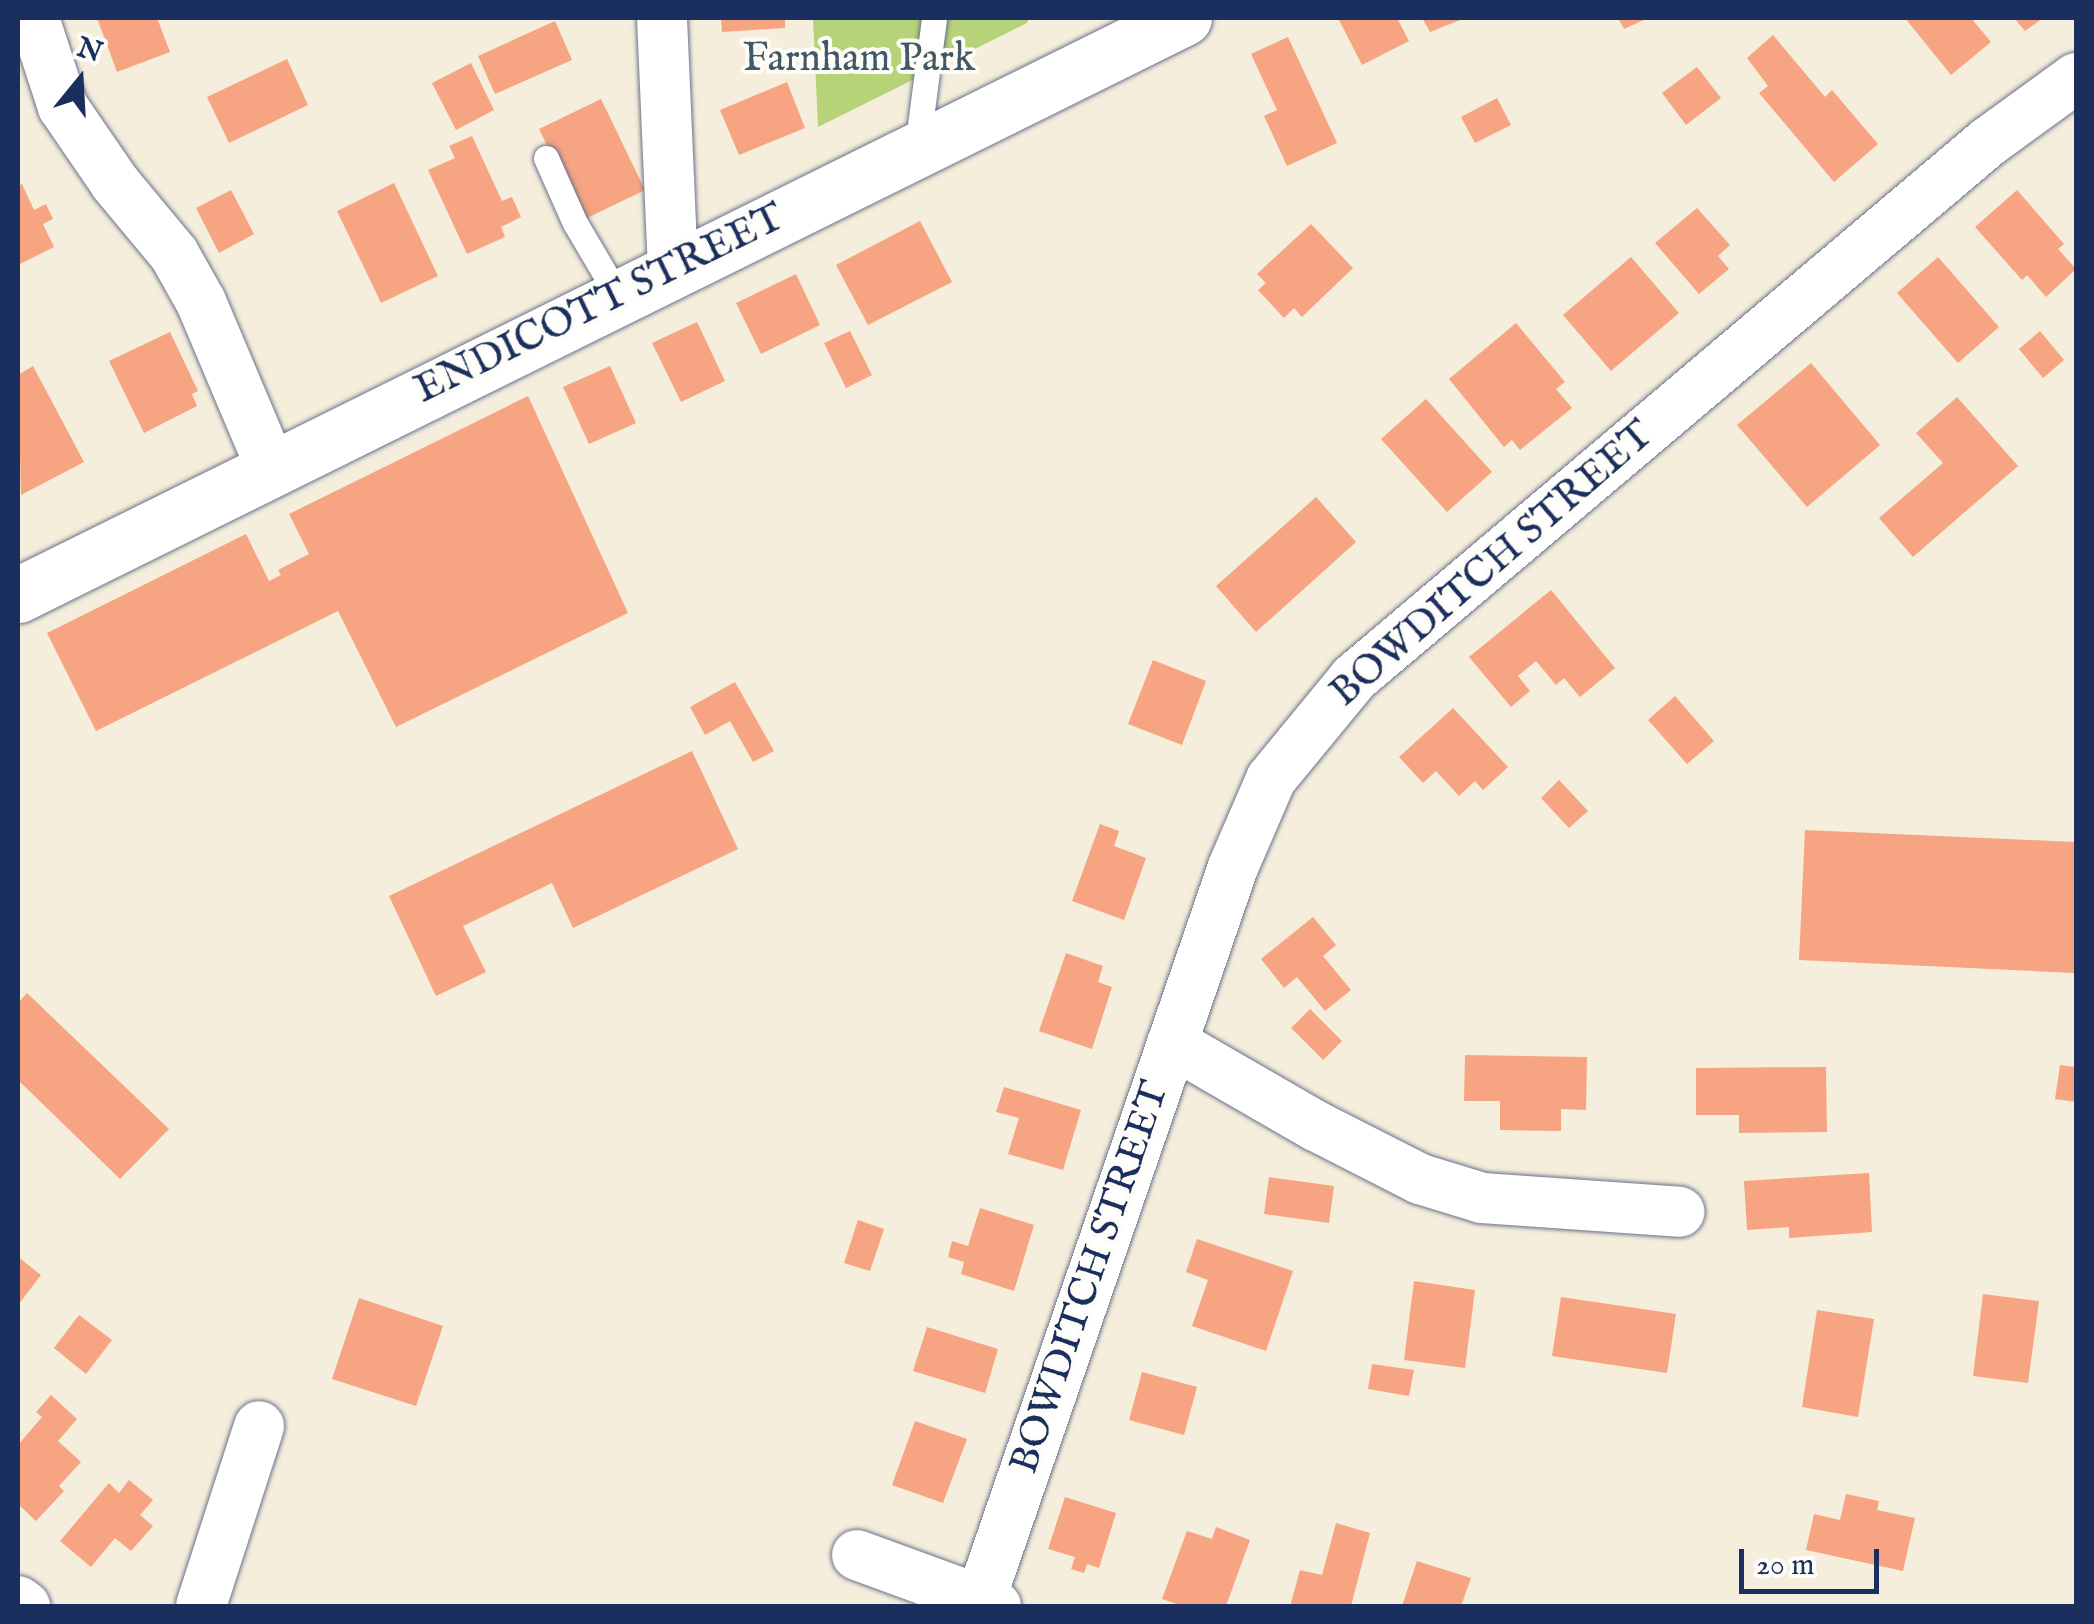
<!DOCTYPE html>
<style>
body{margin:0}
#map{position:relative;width:2094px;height:1624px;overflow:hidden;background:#f6eedc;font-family:"IM FELL English",serif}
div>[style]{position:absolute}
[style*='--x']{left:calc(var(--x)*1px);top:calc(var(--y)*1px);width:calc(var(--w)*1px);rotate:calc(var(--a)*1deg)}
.green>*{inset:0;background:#b7d379}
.building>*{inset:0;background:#f6a482}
.roads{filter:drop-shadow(0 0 2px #68728a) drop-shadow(0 0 2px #68728a)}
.service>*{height:25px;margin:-12.5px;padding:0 12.5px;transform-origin:12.5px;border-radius:12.5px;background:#fff}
.minor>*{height:50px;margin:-25px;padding:0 25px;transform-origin:25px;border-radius:25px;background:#fff}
.tertiary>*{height:55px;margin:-27.5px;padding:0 27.5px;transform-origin:27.5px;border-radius:27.5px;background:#fff}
span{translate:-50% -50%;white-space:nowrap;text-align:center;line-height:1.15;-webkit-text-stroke:8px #fdfcf7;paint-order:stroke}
.park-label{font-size:40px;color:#425865}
.street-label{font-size:40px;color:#1b2f5e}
.frame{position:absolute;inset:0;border:20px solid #1b2f5e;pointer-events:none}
.north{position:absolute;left:30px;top:30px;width:100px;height:100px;-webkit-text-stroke:8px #fdfcf7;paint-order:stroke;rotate:18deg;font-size:28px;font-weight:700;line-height:40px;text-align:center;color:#1b2f5e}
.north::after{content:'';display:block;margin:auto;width:35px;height:45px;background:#1b2f5e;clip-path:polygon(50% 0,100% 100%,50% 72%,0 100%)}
.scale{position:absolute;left:1739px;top:1549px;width:140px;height:45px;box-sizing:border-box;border:5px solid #1b2f5e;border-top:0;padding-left:12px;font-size:30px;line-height:35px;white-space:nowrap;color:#1b2f5e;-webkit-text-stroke:8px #fdfcf7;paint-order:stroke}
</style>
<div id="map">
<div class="green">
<div style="clip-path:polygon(813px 18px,1029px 18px,1027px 23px,818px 127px)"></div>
</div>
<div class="building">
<div style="clip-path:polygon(97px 18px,157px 18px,170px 52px,117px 72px)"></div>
<div style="clip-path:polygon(721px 18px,785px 18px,785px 28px,722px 32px)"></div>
<div style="clip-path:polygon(1338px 18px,1397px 18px,1409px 41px,1362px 65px)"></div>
<div style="clip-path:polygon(1422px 18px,1465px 18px,1430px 32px)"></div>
<div style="clip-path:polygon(1618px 18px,1648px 18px,1624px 29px)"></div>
<div style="clip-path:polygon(1905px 18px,1971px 18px,1991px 42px,1951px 75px)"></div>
<div style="clip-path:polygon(2014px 18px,2043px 18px,2025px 31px)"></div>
<div style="clip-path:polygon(555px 21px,572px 60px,495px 94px,478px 56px)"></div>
<div style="clip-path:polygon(1773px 35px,1825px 97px,1832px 90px,1878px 144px,1834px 182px,1759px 93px,1768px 86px,1747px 58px)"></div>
<div style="clip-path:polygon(1288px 37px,1337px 143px,1287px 166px,1264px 116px,1277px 110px,1251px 54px)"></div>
<div style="clip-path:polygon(287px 59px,308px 105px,229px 143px,207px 97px)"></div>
<div style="clip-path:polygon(471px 63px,494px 110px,456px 130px,432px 83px)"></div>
<div style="clip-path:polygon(1697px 67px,1721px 98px,1686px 125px,1662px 93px)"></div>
<div style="clip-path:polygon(787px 82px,805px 128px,739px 155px,720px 110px)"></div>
<div style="clip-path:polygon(1497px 98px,1511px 125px,1475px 143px,1461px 117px)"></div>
<div style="clip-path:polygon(601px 99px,645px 190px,583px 220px,539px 129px)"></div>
<div style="clip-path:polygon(472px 136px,502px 201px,512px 197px,521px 217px,501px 227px,505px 237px,467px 254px,428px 170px,455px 158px,449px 146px)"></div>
<div style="clip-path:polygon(394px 183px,438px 276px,381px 303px,337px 211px)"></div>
<div style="clip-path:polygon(22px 184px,34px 210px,46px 204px,53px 219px,43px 224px,54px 247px,18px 265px,18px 186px)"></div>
<div style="clip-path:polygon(231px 190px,254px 234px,219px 253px,196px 208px)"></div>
<div style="clip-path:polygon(2017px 190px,2064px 244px,2058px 249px,2076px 269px,2046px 297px,2027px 275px,2022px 280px,1975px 227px)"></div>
<div style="clip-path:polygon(1697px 208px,1730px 245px,1718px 256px,1729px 269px,1699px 294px,1655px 243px)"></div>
<div style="clip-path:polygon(920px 221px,952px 282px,868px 325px,836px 265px)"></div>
<div style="clip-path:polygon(1311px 224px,1353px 268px,1302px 317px,1294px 308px,1284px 318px,1258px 290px,1266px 283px,1257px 274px)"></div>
<div style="clip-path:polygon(1631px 257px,1679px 313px,1611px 371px,1563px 315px)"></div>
<div style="clip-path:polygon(1938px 257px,1999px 327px,1958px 363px,1897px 293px)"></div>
<div style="clip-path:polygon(796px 274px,820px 325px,761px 354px,736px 303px)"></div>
<div style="clip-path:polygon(697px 322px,725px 381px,681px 402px,652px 343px)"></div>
<div style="clip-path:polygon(1516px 323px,1565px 382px,1556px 389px,1572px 408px,1520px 450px,1512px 440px,1504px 447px,1449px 379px)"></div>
<div style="clip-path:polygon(850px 331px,872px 375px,846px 388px,824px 343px)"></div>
<div style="clip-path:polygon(2040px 331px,2064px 360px,2043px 378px,2019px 349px)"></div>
<div style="clip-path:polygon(170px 332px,198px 391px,192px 394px,197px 406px,144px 433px,109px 361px)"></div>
<div style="clip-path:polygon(1811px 363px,1880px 445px,1807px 507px,1737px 425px)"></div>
<div style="clip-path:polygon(33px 366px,84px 462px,21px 495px,18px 375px)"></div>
<div style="clip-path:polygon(610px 366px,636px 423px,589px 444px,563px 387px)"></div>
<div style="clip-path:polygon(528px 396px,628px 613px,396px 727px,338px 611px,96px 731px,47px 633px,246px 534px,269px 581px,281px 575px,278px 570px,309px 554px,289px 514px)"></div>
<div style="clip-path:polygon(1957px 397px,2018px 466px,1913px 557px,1879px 518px,1943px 463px,1916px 433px)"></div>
<div style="clip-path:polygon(1426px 399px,1492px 472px,1447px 512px,1381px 439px)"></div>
<div style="clip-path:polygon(1316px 497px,1356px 542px,1256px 632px,1216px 586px)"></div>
<div style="clip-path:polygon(1551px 590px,1615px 668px,1580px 697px,1564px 678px,1556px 685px,1536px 661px,1518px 676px,1530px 691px,1511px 707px,1469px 657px)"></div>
<div style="clip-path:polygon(1153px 660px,1206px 681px,1182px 745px,1128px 724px)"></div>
<div style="clip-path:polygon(735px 682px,774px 751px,753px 762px,730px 721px,705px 735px,690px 707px)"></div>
<div style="clip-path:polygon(1675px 696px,1714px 741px,1687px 764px,1648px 720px)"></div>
<div style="clip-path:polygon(1453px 708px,1508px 767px,1483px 790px,1475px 781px,1459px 796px,1436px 771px,1423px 783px,1399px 757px)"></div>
<div style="clip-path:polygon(692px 751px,738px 849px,573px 928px,552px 883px,463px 926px,486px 972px,436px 996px,389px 896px)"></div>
<div style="clip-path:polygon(1559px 780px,1588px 811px,1569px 828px,1541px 798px)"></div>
<div style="clip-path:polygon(1100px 824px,1119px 831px,1114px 846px,1146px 858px,1124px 920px,1072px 901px)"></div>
<div style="clip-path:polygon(1805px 830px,2076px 842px,2076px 973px,1799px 960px)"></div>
<div style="clip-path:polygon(1313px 917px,1336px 945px,1323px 956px,1351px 990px,1325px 1011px,1297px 977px,1284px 988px,1261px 959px)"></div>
<div style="clip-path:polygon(1066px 953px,1103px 966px,1098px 982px,1112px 987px,1092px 1049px,1039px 1031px)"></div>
<div style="clip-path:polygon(27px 993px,169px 1129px,120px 1179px,18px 1080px,18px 1003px)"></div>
<div style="clip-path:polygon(1310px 1009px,1342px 1041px,1323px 1060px,1291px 1028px)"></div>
<div style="clip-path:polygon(1465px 1055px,1587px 1057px,1586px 1110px,1561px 1109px,1561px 1131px,1500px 1130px,1500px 1101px,1464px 1101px)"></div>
<div style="clip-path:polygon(2060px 1065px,2076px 1067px,2076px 1102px,2055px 1099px)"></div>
<div style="clip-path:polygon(1826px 1067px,1827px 1132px,1739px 1133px,1739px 1115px,1696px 1115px,1696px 1068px)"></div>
<div style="clip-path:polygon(1004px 1087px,1081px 1110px,1063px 1170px,1008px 1154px,1019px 1118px,996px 1112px)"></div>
<div style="clip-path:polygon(1869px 1173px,1872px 1232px,1789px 1238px,1789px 1227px,1747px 1230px,1744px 1181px)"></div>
<div style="clip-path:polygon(1269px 1177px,1334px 1186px,1329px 1223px,1264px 1214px)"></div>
<div style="clip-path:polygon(980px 1208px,1034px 1225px,1014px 1291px,961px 1274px,964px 1262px,948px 1257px,952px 1241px,968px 1246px)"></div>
<div style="clip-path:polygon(858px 1220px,884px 1229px,870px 1271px,844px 1263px)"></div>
<div style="clip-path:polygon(1197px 1239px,1293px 1271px,1266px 1351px,1192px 1326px,1208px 1280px,1186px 1272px)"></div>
<div style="clip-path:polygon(18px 1257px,41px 1275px,18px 1305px)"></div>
<div style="clip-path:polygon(1414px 1281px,1475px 1290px,1465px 1368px,1404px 1360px)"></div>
<div style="clip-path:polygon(1983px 1294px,2039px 1301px,2028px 1383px,1973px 1376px)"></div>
<div style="clip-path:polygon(1561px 1297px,1676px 1314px,1667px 1373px,1552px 1356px)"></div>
<div style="clip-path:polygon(359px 1298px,443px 1326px,416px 1406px,332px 1379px)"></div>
<div style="clip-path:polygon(1817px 1310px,1874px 1319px,1858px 1417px,1802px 1407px)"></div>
<div style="clip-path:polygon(79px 1315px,112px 1340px,86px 1374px,54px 1348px)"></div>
<div style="clip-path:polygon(927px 1327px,998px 1349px,985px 1393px,913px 1371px)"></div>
<div style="clip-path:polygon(1372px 1364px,1414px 1370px,1409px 1396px,1368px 1389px)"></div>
<div style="clip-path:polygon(1142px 1372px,1197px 1387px,1184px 1435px,1129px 1420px)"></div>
<div style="clip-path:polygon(51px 1395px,77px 1419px,58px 1441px,81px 1462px,59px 1486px,64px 1491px,36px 1521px,18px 1504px,18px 1445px,42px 1417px,36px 1412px)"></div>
<div style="clip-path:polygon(915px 1421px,967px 1439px,943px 1503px,892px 1485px)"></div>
<div style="clip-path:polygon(129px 1480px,153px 1500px,140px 1515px,153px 1526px,131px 1551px,115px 1538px,91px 1567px,60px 1541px,109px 1483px,119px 1493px)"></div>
<div style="clip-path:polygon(1846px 1494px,1879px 1501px,1877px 1510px,1915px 1518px,1903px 1571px,1806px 1550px,1814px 1514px,1840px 1520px)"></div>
<div style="clip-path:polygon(1065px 1497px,1116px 1513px,1099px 1568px,1087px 1564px,1084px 1573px,1071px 1569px,1075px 1557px,1048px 1549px)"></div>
<div style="clip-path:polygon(1336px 1523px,1370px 1533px,1351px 1606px,1290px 1606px,1300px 1570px,1322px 1575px)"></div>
<div style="clip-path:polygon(1216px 1527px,1250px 1540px,1226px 1606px,1183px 1606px,1162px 1599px,1187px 1531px,1212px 1539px)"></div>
<div style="clip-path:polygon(1417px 1561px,1471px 1578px,1461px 1606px,1402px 1606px)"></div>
</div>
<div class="roads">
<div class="service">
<div style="--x:917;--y:148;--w:131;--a:-82.5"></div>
<div style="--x:546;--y:158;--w:71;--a:66"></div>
<div style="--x:575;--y:223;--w:85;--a:59.5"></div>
</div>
<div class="minor">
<div style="--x:34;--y:18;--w:94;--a:72"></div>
<div style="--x:63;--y:107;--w:92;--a:55.6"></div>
<div style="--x:115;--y:183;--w:92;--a:50.3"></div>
<div style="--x:174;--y:254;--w:55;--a:60.6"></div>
<div style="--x:201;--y:302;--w:180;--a:67.1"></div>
<div style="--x:662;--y:18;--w:250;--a:87.5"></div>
<div style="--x:1172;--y:1043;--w:166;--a:30"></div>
<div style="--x:1316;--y:1126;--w:117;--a:27"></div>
<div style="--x:1420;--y:1179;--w:65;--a:17"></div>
<div style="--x:1482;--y:1198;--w:198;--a:4"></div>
<div style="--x:857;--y:1555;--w:148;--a:20.1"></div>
<div style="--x:18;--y:1601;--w:9;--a:36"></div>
<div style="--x:980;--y:1601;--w:776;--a:-70.98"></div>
<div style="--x:1233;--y:867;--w:96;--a:-66.6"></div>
<div style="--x:1271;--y:779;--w:131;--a:-50.6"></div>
<div style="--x:1354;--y:678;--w:830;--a:-40.21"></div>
<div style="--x:1988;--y:142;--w:109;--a:-36"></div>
<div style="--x:201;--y:1606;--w:189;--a:-72.1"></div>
</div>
<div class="tertiary">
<div style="--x:18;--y:595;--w:1301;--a:-26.33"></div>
</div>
</div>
<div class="park-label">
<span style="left:859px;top:60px">Farnham Park</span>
</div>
<div class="street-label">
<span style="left:600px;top:305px;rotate:-26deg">ENDICOTT STREET</span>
<span style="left:1493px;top:565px;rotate:-41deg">BOWDITCH STREET</span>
<span style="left:1091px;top:1278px;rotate:-71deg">BOWDITCH STREET</span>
</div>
<div class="frame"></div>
<div class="north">N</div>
<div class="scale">20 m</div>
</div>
